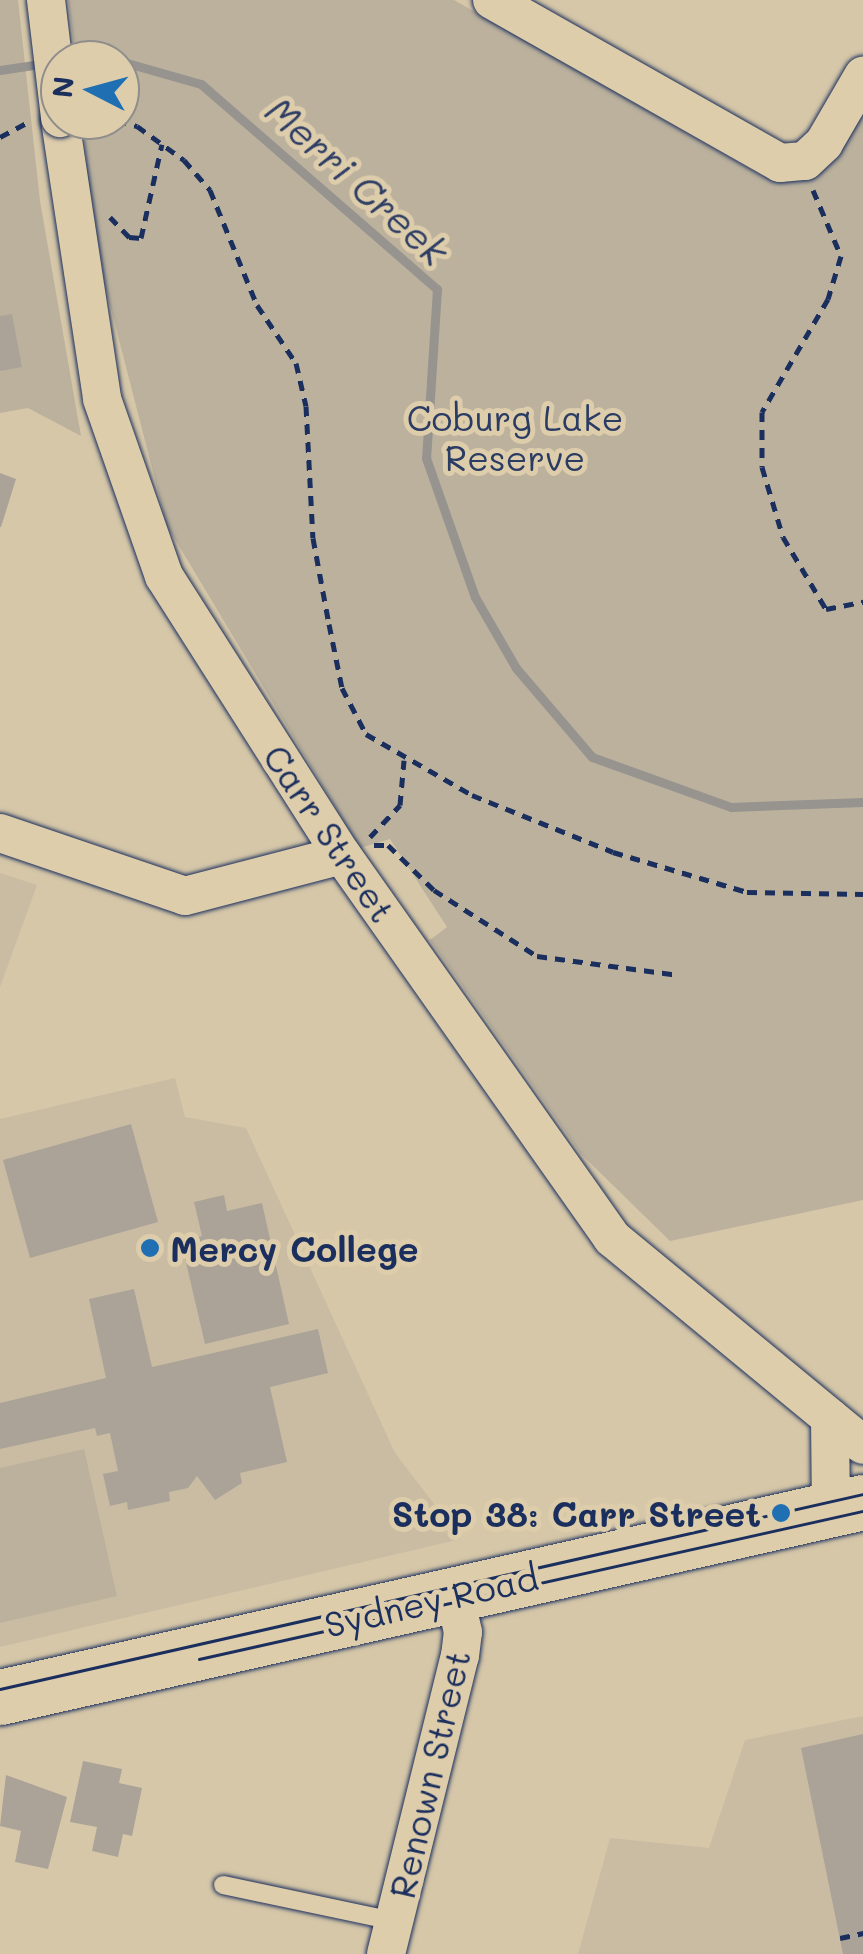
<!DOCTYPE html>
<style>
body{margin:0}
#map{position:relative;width:863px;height:1954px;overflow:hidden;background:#d6c7a8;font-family:Mali,sans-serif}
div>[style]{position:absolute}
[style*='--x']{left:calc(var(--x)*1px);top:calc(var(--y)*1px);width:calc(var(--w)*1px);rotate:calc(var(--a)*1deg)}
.built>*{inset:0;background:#c9bca3}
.green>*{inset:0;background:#bbb19d}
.stream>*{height:9px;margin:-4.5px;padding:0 4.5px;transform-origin:4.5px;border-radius:4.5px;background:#97938f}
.building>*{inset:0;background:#aba398}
.path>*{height:5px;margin-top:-2.5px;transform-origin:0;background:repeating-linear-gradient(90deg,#1b2f5e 0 10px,transparent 0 18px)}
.roads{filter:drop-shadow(0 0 2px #1b2f5e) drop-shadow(0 0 2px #1b2f5e)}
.service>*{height:18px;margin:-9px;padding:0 9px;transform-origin:9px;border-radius:9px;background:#decdab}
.minor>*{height:38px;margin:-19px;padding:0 19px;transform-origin:19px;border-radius:19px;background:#decdab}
.trunk>*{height:55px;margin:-27.5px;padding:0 27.5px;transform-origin:27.5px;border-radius:27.5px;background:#decdab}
.tram>*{height:2.5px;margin:-1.25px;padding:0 1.25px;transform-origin:1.25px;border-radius:1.25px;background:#1b2f5e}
.bridges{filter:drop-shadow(0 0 2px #1b2f5e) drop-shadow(0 0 2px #1b2f5e)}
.minor-bridge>*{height:38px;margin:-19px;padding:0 19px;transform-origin:19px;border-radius:19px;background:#decdab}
.dots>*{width:28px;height:28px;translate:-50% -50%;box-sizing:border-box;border:5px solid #decdab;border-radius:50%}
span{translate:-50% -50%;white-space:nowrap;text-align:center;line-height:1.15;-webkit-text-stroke:10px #decdab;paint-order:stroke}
.park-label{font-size:35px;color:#2b3c64}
.street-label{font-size:35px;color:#1b2f5e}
.poi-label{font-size:35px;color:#1b2f5e;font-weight:700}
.left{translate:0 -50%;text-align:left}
.right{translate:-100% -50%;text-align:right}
.water-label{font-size:38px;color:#2e3e65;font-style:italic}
.north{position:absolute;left:40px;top:40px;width:100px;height:100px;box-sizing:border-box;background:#decdab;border:2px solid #908e8c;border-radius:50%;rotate:276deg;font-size:28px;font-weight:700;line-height:40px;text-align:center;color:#1b2f5e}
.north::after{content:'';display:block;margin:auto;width:35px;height:45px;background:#1f6fb2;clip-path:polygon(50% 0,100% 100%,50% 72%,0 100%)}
</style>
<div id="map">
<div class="built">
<div style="clip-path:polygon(0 873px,37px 885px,0 987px)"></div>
<div style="clip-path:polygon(175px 1078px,185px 1117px,246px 1128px,395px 1453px,461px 1539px,0 1647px,0 1119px)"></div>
<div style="clip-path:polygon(863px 1716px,863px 1954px,578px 1954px,610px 1838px,709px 1848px,745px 1740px)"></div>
</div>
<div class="green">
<div style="clip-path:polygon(0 0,18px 0,40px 201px,81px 436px,28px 408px,0 413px)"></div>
<div style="clip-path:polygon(68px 0,454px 0,762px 176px,784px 178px,863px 107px,863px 1200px,670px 1241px,581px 1154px,430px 940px,447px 927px,390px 839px,360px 848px,167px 526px,93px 239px,83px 120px,120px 120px,120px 60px,76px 60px)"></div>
<div style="clip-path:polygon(84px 1449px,117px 1596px,0 1623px,0 1468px)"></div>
</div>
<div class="stream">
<div style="--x:68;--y:60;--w:47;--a:0"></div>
<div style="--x:120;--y:61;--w:84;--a:15.9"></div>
<div style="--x:201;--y:84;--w:313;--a:41"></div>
<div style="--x:437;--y:289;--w:169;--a:93.7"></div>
<div style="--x:426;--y:458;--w:147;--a:70.6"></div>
<div style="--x:475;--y:597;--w:82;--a:60"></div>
<div style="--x:516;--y:668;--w:117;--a:49.5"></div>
<div style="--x:592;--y:757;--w:148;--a:19.8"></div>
<div style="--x:731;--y:807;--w:132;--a:-2.2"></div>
<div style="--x:0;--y:70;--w:48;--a:-8.5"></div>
</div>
<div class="building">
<div style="clip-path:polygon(12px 314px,22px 367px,0 371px,0 316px)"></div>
<div style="clip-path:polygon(0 473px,16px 479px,1px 527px,0 527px)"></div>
<div style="clip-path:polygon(131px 1124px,158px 1222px,30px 1258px,3px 1160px)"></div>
<div style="clip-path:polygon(224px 1195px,227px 1211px,262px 1203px,289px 1324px,205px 1344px,181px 1241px,202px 1236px,194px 1202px)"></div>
<div style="clip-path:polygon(134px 1289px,152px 1367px,318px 1329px,328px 1373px,270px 1387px,287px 1462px,240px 1473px,242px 1483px,215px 1500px,197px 1476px,188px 1488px,169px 1492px,170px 1501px,128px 1510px,127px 1502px,110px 1506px,103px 1474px,118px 1471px,110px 1433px,97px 1436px,95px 1428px,0 1449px,0 1403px,106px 1378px,89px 1299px)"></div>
<div style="clip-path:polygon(863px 1734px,863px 1954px,843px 1954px,801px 1748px)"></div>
<div style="clip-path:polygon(83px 1761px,122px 1769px,119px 1783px,142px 1788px,132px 1836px,123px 1834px,118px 1857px,92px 1851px,97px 1827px,70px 1822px)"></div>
<div style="clip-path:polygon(6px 1775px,67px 1797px,48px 1869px,15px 1862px,21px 1831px,0 1826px)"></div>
</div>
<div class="path">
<div style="--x:117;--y:120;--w:21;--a:17"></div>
<div style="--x:137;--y:126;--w:58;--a:35.9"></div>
<div style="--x:184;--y:160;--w:40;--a:49"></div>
<div style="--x:210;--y:190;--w:124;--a:67.8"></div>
<div style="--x:257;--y:305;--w:70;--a:56.1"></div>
<div style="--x:296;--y:363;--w:44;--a:76.9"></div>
<div style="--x:306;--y:406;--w:132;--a:87"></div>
<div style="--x:313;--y:538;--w:87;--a:79.5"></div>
<div style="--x:329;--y:624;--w:65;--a:78.5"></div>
<div style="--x:342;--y:688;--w:52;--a:62.4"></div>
<div style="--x:366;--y:734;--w:122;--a:29.9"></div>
<div style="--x:472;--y:795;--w:152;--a:22"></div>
<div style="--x:613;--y:852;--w:140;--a:16.6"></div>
<div style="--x:747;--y:892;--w:116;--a:1"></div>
<div style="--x:0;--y:137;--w:32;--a:-28"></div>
<div style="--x:813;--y:190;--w:72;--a:67"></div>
<div style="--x:841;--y:256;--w:45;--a:106.8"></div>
<div style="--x:828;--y:299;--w:131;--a:120.3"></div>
<div style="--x:762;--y:412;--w:55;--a:90"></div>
<div style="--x:762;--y:467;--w:73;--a:73.3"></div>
<div style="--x:783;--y:537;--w:84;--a:59.2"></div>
<div style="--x:826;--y:609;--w:38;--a:-11"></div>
<div style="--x:110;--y:217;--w:28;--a:46"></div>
<div style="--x:129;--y:237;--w:12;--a:5"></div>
<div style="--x:141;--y:238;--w:96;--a:-77.4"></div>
<div style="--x:370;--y:837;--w:44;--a:-46.8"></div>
<div style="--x:400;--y:805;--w:45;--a:-84.9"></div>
<div style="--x:374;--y:845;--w:14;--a:0"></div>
<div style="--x:388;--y:845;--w:64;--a:44.4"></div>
<div style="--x:434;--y:890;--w:122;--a:32.7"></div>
<div style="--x:537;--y:956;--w:143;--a:7.6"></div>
<div style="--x:840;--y:1938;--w:24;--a:-12"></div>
</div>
<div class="roads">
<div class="service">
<div style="--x:223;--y:1885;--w:175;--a:11.9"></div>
</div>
<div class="minor">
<div style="--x:492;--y:0;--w:331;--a:29.5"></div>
<div style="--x:780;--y:163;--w:25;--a:-5"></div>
<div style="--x:805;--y:161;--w:26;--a:-43"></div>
<div style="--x:824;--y:143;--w:78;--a:-59.8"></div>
<div style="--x:60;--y:120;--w:282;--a:81.4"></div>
<div style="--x:102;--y:399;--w:188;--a:70.7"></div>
<div style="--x:164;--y:576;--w:331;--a:57.5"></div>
<div style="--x:342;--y:855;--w:469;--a:54.8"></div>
<div style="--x:612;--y:1238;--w:325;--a:39.5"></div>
<div style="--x:0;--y:833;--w:195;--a:18.8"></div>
<div style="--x:185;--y:896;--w:162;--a:-14.6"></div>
<div style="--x:830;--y:1418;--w:92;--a:89.4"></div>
<div style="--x:386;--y:1954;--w:307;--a:-76.1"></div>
<div style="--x:460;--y:1656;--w:24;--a:-83"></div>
<div style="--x:463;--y:1632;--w:39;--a:-103"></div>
</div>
<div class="trunk">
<div style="--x:0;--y:1697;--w:885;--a:-12.73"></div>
</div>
</div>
<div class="tram">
<div style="--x:199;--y:1659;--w:680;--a:-12.57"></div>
<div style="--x:0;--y:1689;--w:885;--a:-12.73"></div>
</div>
<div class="bridges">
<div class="minor-bridge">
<div style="--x:46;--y:0;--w:119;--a:83.2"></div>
</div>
</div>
<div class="dots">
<div style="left:150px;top:1248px;background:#1f6fb2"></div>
<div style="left:781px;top:1513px;background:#1f6fb2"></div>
</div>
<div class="park-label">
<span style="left:515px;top:437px">Coburg Lake<br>Reserve</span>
</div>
<div class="street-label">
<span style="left:330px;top:833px;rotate:56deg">Carr Street</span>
<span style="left:431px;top:1600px;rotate:-13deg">Sydney Road</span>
<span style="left:429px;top:1774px;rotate:-77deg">Renown Street</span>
</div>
<div class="poi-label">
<span class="left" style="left:170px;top:1248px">Mercy College</span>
<span class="right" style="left:761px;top:1513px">Stop 38: Carr Street</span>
</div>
<div class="water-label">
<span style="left:357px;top:181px;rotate:42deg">Merri Creek</span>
</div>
<div class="north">N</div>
</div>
